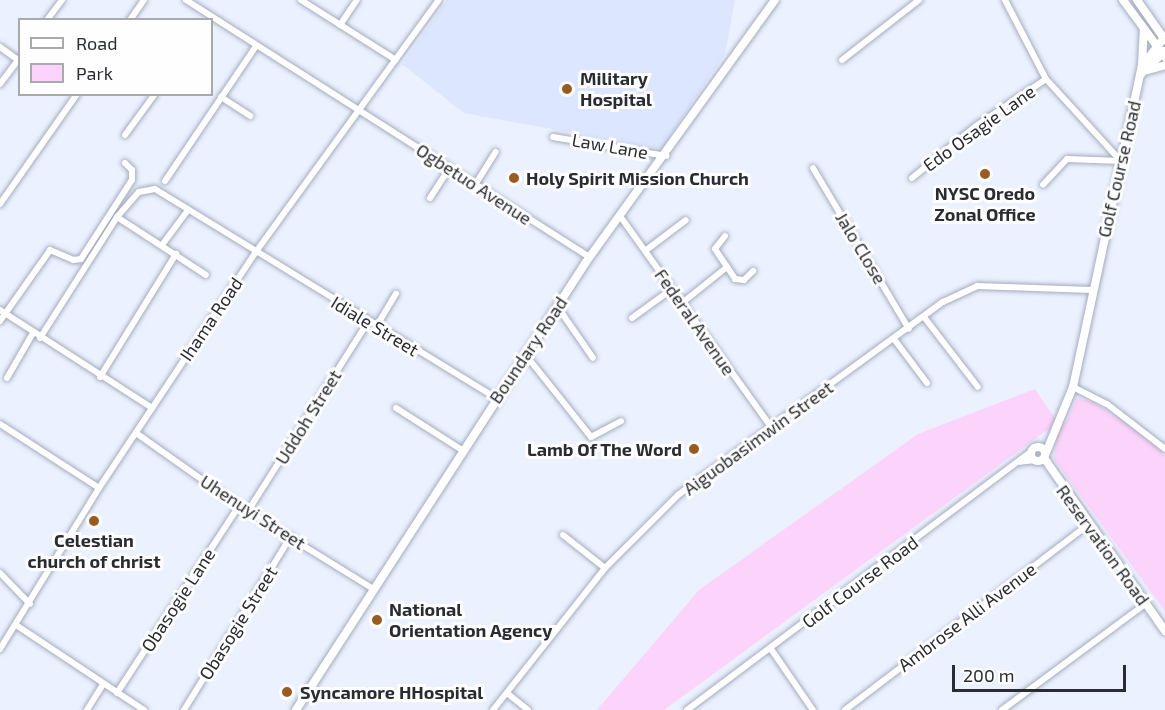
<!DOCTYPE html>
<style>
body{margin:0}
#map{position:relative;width:1165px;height:710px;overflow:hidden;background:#ebf1ff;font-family:"Exo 2",sans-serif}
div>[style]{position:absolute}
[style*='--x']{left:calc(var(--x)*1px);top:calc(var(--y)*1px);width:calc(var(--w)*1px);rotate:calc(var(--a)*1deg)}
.built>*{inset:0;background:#dce6ff}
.green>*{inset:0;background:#fcd3fa}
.roads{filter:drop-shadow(0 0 2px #a5acbd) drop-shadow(0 0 2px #a5acbd)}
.street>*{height:6px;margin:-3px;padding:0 3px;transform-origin:3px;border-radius:3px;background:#fff}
.secondary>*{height:8px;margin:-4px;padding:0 4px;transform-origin:4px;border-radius:4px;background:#fff}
.secondary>.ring{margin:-4px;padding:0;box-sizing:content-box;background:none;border:8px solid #fff;border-radius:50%}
.dots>*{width:16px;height:16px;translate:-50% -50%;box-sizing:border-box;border:3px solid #fefefe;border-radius:50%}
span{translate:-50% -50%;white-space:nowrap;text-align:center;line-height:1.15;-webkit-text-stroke:6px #fefefe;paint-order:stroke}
.poi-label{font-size:18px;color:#292c32;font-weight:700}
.left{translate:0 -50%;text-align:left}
.right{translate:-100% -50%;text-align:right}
.street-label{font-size:18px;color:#292c32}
.legend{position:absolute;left:18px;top:18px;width:195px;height:78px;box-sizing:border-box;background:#fefefe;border:2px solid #a9aaac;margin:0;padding:8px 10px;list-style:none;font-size:18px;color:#292c32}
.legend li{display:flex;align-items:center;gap:12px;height:30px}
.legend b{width:30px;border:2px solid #a9aaac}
.scale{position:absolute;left:952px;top:665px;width:174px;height:27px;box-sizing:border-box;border:3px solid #292c32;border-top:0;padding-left:8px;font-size:18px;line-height:21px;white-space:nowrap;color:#292c32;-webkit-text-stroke:4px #fefefe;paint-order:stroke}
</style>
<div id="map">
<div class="built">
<div style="clip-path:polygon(447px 0,735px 0,725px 54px,661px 149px,464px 113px,402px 64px)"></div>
</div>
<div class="green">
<div style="clip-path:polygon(1035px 389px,1054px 417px,1066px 422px,1077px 398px,1093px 402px,1142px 433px,1165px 455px,1165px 611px,1054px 459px,1056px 440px,1047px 430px,664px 710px,597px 710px,699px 590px,918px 434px)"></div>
</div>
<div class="roads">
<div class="street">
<div style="--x:186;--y:0;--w:479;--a:32.5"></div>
<div style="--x:301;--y:0;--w:112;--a:32.3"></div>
<div style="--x:1005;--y:0;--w:89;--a:62.6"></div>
<div style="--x:1046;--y:79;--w:111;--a:47.6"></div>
<div style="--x:1121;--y:161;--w:54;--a:-177.9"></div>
<div style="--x:1067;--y:159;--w:35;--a:133"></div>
<div style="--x:47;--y:20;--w:25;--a:-53"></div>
<div style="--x:130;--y:20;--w:24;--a:-55"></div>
<div style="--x:340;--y:25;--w:30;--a:-56"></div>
<div style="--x:0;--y:47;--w:22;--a:36"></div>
<div style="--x:842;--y:60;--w:98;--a:-37.9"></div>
<div style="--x:0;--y:84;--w:34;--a:-53"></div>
<div style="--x:221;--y:97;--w:35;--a:33"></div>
<div style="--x:125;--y:135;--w:51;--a:-53.8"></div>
<div style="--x:553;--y:137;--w:115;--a:9.5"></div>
<div style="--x:813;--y:168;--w:187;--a:59.2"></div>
<div style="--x:912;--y:178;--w:82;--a:-39.1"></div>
<div style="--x:976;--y:126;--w:84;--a:-33.9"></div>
<div style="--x:165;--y:181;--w:163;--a:-56"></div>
<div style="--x:475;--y:185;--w:39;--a:-58"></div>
<div style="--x:430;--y:198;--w:35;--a:-57"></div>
<div style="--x:0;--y:204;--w:134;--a:-55"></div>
<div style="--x:620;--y:216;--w:259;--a:54.4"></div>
<div style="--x:117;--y:217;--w:33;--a:-49"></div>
<div style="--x:139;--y:192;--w:16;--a:-11"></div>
<div style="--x:155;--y:189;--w:400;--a:31.5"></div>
<div style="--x:725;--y:236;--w:16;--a:128"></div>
<div style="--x:715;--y:249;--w:36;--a:56"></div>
<div style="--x:735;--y:279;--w:9;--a:6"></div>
<div style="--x:744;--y:280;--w:13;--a:-45"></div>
<div style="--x:162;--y:245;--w:44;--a:-53.4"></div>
<div style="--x:645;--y:251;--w:51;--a:-37.1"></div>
<div style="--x:682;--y:303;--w:58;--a:-38.7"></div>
<div style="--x:557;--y:306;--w:63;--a:55.3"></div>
<div style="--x:0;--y:310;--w:181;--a:32.8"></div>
<div style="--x:924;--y:317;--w:88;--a:52.4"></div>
<div style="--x:632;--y:318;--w:49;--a:-35.9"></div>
<div style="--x:0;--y:321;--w:87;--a:-54.8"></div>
<div style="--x:50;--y:250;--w:25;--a:23"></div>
<div style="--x:73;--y:260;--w:8;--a:-7"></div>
<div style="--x:81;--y:259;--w:94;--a:-57.2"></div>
<div style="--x:132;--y:180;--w:10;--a:-90"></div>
<div style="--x:132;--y:170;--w:10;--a:-135"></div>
<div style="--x:376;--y:327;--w:39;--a:-59"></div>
<div style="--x:40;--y:338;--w:143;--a:-57.5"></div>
<div style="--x:117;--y:217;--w:106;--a:33.1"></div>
<div style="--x:894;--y:339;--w:55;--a:53.1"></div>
<div style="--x:525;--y:354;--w:106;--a:51.5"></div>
<div style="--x:591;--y:437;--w:34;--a:-28"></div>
<div style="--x:100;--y:377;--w:145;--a:-58.3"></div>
<div style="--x:7;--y:378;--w:52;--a:-60"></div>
<div style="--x:1073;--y:387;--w:38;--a:27"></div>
<div style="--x:1107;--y:404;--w:73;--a:37.8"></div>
<div style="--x:396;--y:408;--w:78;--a:32.5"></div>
<div style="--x:0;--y:424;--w:118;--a:32.9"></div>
<div style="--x:136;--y:433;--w:126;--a:35.3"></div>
<div style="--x:239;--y:506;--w:156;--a:31.7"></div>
<div style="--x:1018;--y:462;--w:17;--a:-7"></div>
<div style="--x:248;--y:511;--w:224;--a:-57.6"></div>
<div style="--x:563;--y:535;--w:53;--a:38.2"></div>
<div style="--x:0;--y:573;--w:43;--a:45.9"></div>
<div style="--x:16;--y:625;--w:154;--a:33.6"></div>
<div style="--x:0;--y:649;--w:189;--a:-58.4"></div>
<div style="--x:99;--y:488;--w:282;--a:-56.4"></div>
<div style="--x:255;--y:253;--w:313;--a:-54"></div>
<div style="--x:771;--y:649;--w:74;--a:55.5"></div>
<div style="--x:117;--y:693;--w:223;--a:-56.9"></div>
<div style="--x:507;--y:693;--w:27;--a:39"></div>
<div style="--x:87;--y:710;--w:31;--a:-58"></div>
<div style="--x:184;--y:710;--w:204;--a:-58.4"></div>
<div style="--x:493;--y:710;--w:181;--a:-51.7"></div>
<div style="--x:605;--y:568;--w:103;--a:-45"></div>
<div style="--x:678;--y:495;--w:328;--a:-36.1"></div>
<div style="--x:943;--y:302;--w:38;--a:-25"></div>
<div style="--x:977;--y:286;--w:115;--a:2"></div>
<div style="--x:687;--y:710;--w:431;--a:-36.9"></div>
<div style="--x:845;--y:710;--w:307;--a:-37.3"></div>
<div style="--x:1002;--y:710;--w:178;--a:-36.5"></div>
</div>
<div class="secondary">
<div style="--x:1123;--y:0;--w:71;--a:53.6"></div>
<div style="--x:1137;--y:0;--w:49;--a:55"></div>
<div style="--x:1142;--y:65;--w:35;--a:-87"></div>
<div style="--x:1148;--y:70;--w:18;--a:-16"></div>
<div style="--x:1141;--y:74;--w:33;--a:-44"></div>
<div class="ring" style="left:1031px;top:447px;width:6px;height:6px"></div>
<div style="--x:1045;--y:455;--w:74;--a:-67.6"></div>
<div style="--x:1073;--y:387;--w:328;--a:-77.9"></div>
<div style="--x:1142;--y:66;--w:36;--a:-52"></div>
<div style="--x:1044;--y:458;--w:211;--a:55"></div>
<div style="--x:296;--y:710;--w:534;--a:-57.08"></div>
<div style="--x:586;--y:262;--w:323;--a:-54.2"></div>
</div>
</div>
<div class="dots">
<div style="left:567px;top:89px;background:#9a5b22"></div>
<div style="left:985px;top:174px;background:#9a5b22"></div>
<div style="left:514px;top:178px;background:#9a5b22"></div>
<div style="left:694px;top:449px;background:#9a5b22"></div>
<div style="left:94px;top:521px;background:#9a5b22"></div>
<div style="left:377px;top:620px;background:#9a5b22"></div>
<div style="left:287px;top:692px;background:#9a5b22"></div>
</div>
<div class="poi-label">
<span class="left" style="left:580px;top:89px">Military<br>Hospital</span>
<span class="left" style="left:526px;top:178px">Holy Spirit Mission Church</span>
<span style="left:985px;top:204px">NYSC Oredo<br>Zonal Office</span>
<span class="right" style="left:682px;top:449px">Lamb Of The Word</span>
<span style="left:94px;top:551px">Celestian<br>church of christ</span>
<span class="left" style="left:389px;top:620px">National<br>Orientation Agency</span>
<span class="left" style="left:300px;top:692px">Syncamore HHospital</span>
</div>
<div class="street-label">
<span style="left:979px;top:128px;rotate:-36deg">Edo Osagie Lane</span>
<span style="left:610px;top:146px;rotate:10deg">Law Lane</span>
<span style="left:1119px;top:169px;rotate:-77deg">Golf Course Road</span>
<span style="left:474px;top:184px;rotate:33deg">Ogbetuo Avenue</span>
<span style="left:861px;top:248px;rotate:59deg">Jalo Close</span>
<span style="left:211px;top:319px;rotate:-56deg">Ihama Road</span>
<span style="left:695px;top:322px;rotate:55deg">Federal Avenue</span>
<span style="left:375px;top:326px;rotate:31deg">Idiale Street</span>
<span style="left:528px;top:350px;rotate:-56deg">Boundary Road</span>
<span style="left:308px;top:417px;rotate:-58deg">Uddoh Street</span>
<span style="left:758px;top:438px;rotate:-36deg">Aiguobasimwin Street</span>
<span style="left:253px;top:512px;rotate:33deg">Uhenuyi Street</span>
<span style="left:1103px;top:545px;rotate:54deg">Reservation Road</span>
<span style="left:860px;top:582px;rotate:-37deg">Golf Course Road</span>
<span style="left:178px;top:600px;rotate:-57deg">Obasogie Lane</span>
<span style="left:967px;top:617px;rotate:-37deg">Ambrose Alli Avenue</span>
<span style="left:238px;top:623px;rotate:-58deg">Obasogie Street</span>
</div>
<ul class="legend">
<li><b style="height:8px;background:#fff"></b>Road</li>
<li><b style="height:16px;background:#fcd3fa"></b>Park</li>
</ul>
<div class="scale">200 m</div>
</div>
